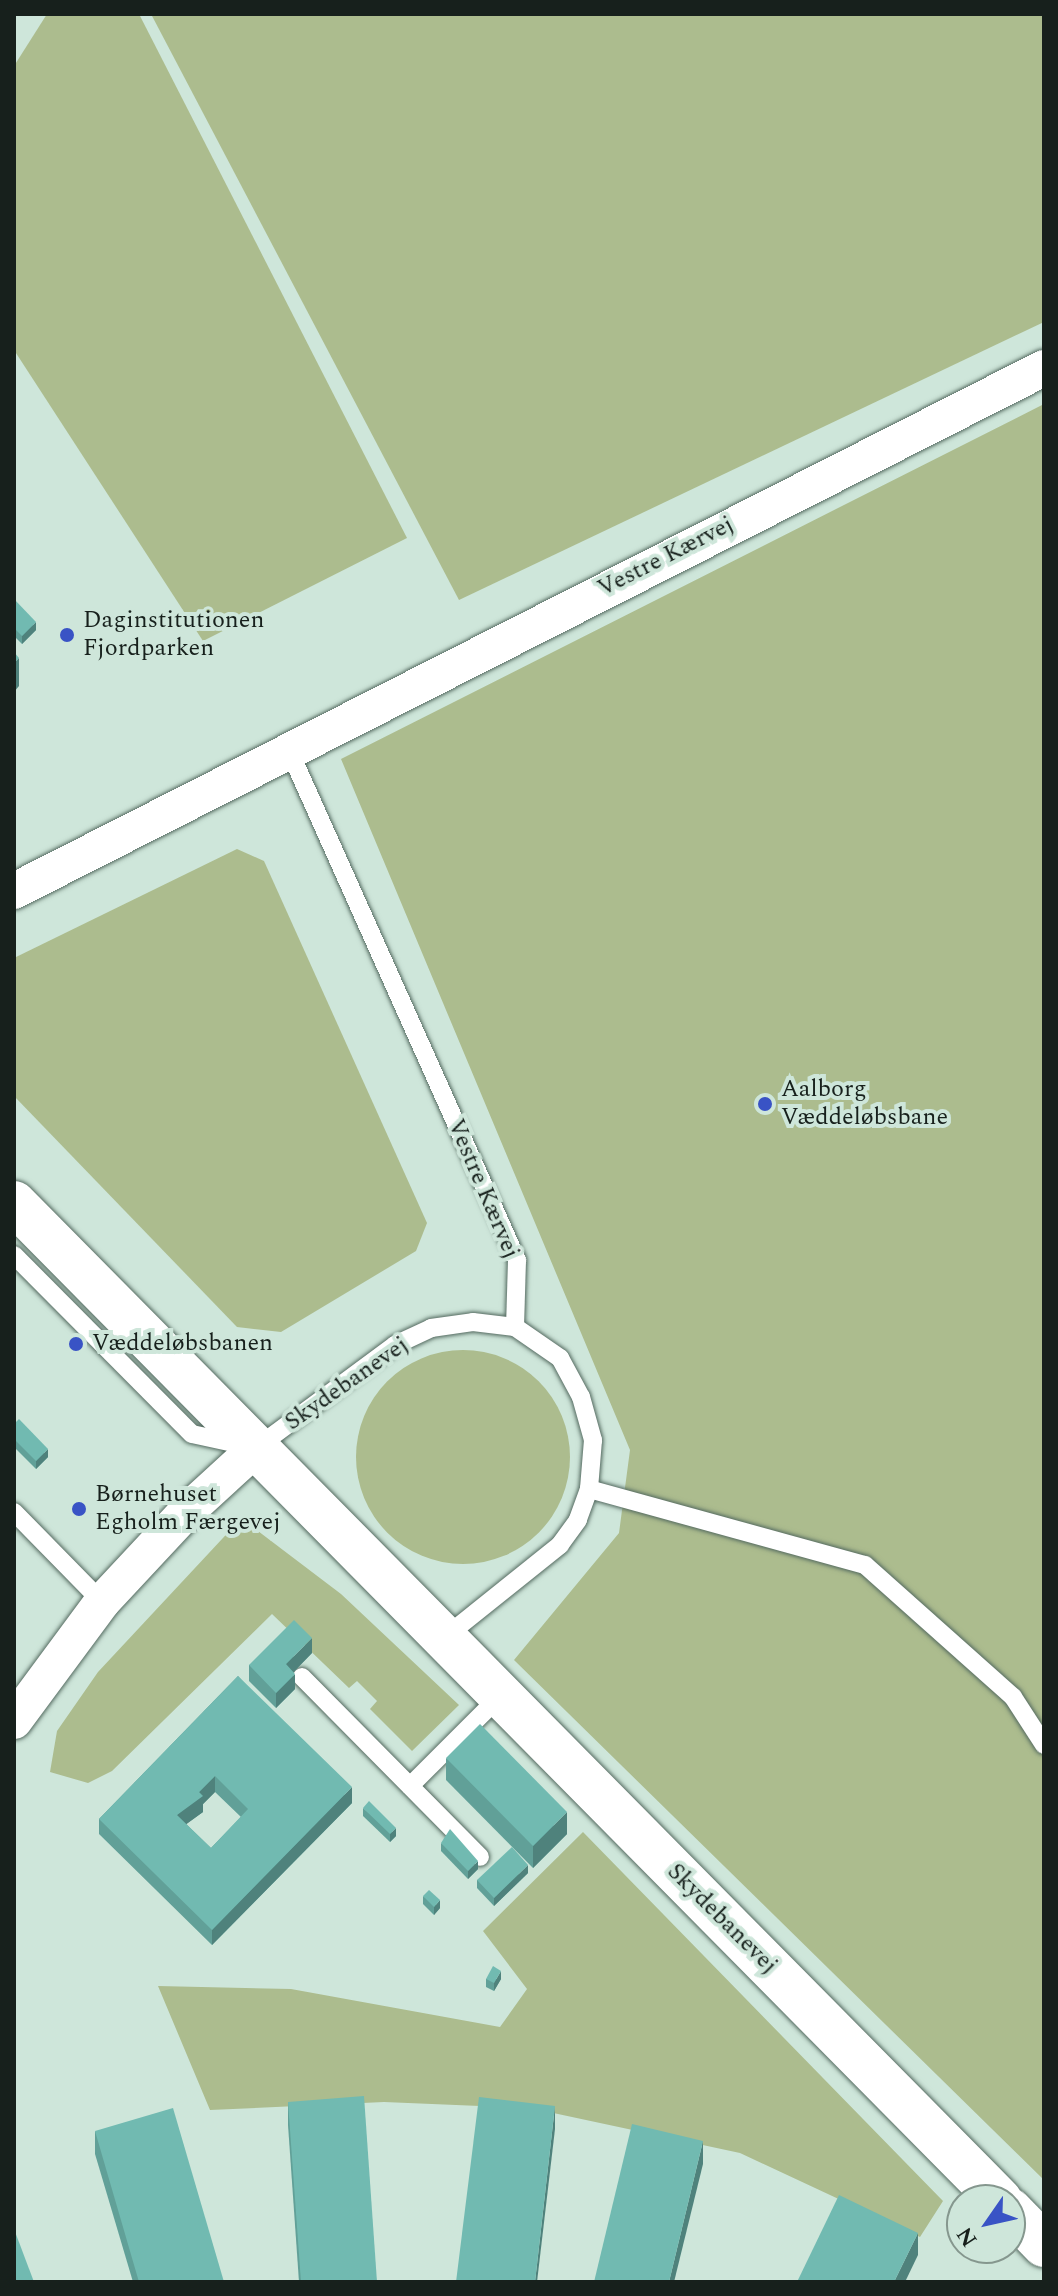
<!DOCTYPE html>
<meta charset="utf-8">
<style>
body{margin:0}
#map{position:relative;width:1058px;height:2296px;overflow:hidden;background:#cee6da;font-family:Spectral,serif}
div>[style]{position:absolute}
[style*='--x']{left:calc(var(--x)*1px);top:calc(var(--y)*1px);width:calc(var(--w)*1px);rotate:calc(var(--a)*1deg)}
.green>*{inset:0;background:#acbc8e}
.round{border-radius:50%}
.roads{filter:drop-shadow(0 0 2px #546a60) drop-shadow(0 0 2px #546a60)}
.service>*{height:18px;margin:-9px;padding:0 9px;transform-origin:9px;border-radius:9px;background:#fff}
.minor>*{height:36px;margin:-18px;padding:0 18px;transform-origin:18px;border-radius:18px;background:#fff}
.tertiary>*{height:44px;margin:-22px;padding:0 22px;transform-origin:22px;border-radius:22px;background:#fff}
.wall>*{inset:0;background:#61a098}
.shaded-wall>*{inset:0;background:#4f827c}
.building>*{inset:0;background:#71bab1}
.dots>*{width:22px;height:22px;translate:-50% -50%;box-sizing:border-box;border:4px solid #cee6da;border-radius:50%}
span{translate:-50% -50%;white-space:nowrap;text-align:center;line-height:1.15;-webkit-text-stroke:8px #cee6da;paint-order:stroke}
.street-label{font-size:24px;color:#17201c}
.poi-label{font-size:24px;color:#17201c}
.left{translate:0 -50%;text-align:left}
.frame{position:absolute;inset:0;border:16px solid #17201c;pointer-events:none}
.north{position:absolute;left:946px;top:2184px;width:80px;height:80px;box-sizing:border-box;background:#cee6da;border:2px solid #85978e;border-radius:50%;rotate:236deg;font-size:22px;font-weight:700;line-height:32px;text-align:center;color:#17201c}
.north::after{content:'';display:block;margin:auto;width:28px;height:36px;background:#3953c5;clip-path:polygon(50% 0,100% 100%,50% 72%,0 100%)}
</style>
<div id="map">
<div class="green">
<div style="clip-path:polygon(47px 14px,139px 14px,407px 538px,203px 641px,14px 350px,14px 66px)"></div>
<div style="clip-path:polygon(151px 14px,1044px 14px,1044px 322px,459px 600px)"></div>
<div style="clip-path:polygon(1044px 404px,1044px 2180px,514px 1660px,619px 1533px,630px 1450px,341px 759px)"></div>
<div style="clip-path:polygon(237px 849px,264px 861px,427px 1223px,416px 1251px,281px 1332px,237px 1327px,14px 1096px,14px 958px)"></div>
<div class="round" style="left:356px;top:1350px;width:214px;height:214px"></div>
<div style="clip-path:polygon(236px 1524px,250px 1525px,341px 1594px,459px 1705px,412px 1751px,370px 1709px,377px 1701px,357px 1681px,349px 1688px,272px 1614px,112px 1771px,88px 1783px,50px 1772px,57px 1731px,98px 1672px)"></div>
<div style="clip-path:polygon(583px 1832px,943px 2201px,920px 2237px,740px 2153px,530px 2108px,384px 2102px,210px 2110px,158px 1986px,291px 1989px,500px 2027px,527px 1989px,483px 1931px)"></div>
</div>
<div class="roads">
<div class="service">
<div style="--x:289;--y:750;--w:559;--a:65.91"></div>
<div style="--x:517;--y:1260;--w:67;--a:91.7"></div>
<div style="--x:14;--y:1255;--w:252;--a:45.2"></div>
<div style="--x:192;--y:1434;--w:66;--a:12.3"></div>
<div style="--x:256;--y:1448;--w:173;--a:-36.5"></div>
<div style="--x:395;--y:1345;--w:40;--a:-25"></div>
<div style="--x:431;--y:1328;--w:42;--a:-8.1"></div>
<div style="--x:473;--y:1322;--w:42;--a:6.8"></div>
<div style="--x:515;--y:1327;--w:55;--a:34.6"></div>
<div style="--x:560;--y:1358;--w:44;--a:61.7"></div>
<div style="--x:581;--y:1397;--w:45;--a:74.4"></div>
<div style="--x:593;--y:1440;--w:49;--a:94.7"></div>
<div style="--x:589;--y:1489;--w:33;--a:110"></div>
<div style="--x:578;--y:1520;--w:31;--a:126"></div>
<div style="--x:560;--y:1545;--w:149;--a:141.3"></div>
<div style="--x:589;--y:1489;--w:286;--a:15.4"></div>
<div style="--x:865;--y:1565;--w:198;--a:41.7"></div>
<div style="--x:1013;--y:1697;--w:57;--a:57.1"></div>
<div style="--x:14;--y:1512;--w:126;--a:45.6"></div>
<div style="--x:302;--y:1677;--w:253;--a:45.3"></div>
<div style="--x:410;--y:1786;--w:129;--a:-45"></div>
</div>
<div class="minor">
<div style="--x:14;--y:891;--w:1155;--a:-26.92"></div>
<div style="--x:14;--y:1721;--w:148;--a:-53.5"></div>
<div style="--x:102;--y:1602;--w:119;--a:-47"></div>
<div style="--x:183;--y:1515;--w:99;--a:-42.5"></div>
</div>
<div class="tertiary">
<div style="--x:14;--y:1203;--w:1402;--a:45.32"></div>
<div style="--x:1010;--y:2210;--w:49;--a:45.8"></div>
</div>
</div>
<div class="wall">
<div style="clip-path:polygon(14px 599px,36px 630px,22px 644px,14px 636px)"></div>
<div style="clip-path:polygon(14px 1424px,48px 1457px,36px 1469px,14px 1447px)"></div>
<div style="clip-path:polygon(312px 1653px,293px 1672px,295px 1689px,276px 1708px,249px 1681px,249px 1665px)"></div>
<div style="clip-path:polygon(evenodd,238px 1676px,352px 1803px,212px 1945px,99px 1834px,99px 1819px,238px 1676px,215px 1792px,241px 1817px,211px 1848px,186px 1824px,203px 1812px,203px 1804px,215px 1792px)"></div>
<div style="clip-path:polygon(446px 1758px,567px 1834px,533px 1868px,446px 1780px)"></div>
<div style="clip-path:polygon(363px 1808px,396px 1836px,390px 1842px,363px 1816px)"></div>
<div style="clip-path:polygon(441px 1843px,478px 1869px,468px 1879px,441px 1851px)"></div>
<div style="clip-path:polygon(528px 1873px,494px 1906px,477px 1888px,477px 1880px)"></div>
<div style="clip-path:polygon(423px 1896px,440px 1908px,434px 1915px,423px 1904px)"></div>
<div style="clip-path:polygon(486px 1979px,501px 1979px,494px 1991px,486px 1987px)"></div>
<div style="clip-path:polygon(288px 2102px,377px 2282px,299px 2282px,288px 2125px)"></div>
<div style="clip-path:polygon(95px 2131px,224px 2282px,133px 2282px,95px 2154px)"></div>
</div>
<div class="shaded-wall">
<div style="clip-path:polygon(36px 622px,36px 630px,22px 644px,22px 636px)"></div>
<div style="clip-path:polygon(19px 658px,19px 686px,14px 692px,14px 663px)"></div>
<div style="clip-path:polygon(48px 1449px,48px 1457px,36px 1469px,36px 1461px)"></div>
<div style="clip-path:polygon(312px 1638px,312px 1653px,286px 1680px,286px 1664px)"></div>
<div style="clip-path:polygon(295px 1674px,295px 1689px,276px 1708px,276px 1693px)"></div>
<div style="clip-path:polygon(215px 1776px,215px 1792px,203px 1804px,203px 1812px,177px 1831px,177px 1815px)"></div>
<div style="clip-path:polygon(352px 1787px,352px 1803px,212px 1945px,212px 1930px)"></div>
<div style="clip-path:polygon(567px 1812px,567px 1834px,533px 1868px,533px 1846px)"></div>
<div style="clip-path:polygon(396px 1828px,396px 1836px,390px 1842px,390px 1834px)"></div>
<div style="clip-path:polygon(478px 1861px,478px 1869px,468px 1879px,468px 1871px)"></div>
<div style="clip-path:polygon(528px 1865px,528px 1873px,494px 1906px,494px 1898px)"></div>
<div style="clip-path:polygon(440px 1900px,440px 1908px,434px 1915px,434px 1907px)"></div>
<div style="clip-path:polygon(501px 1971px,501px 1979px,494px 1991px,494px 1983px)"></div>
<div style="clip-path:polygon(555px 2106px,555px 2129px,537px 2282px,535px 2282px)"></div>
<div style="clip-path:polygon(703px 2141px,703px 2164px,674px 2282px,669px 2282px)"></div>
<div style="clip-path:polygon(918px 2233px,918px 2255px,905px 2282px,894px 2282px)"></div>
</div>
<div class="building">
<div style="clip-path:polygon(14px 599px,36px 622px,22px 636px,14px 628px)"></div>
<div style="clip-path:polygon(14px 652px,19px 658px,14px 663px)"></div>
<div style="clip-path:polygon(19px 1419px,48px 1449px,36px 1461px,14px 1439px,14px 1424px)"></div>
<div style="clip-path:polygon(294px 1620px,312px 1638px,286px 1664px,295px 1674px,276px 1693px,249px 1665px)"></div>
<div style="clip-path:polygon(evenodd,238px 1676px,352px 1787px,212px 1930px,99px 1819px,238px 1676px,215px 1776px,248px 1809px,211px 1848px,177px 1815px,203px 1796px,199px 1792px,215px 1776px)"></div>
<div style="clip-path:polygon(480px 1724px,567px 1812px,533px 1846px,446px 1758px)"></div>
<div style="clip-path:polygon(369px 1801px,396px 1828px,390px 1834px,363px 1808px)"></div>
<div style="clip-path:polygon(450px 1829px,478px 1861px,468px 1871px,441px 1843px)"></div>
<div style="clip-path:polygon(512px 1847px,528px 1865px,494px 1898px,477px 1880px)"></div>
<div style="clip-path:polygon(429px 1890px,440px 1900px,434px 1907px,423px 1896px)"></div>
<div style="clip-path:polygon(493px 1966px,501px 1971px,494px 1983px,486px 1979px)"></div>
<div style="clip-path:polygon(364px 2096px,377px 2282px,301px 2282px,288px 2102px)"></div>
<div style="clip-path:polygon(479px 2097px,555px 2106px,535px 2282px,456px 2282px)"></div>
<div style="clip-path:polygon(173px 2108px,224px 2282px,139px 2282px,95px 2131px)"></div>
<div style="clip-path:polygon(632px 2124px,703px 2141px,669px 2282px,594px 2282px)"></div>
<div style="clip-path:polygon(839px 2195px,918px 2233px,894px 2282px,797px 2282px)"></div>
<div style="clip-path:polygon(14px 2229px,34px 2282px,14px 2282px)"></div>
</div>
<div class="dots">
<div style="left:67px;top:635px;background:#3953c5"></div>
<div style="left:765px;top:1104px;background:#3953c5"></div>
<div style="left:76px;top:1344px;background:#3953c5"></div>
<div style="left:79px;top:1509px;background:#3953c5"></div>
</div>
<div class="street-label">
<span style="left:666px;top:557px;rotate:-27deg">Vestre Kærvej</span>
<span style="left:483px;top:1189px;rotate:67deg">Vestre Kærvej</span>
<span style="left:347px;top:1384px;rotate:-35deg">Skydebanevej</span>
<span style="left:722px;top:1919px;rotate:45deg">Skydebanevej</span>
</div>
<div class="poi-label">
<span class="left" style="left:83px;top:635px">Daginstitutionen<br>Fjordparken</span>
<span class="left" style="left:781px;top:1104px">Aalborg<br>Væddeløbsbane</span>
<span class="left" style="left:92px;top:1344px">Væddeløbsbanen</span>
<span class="left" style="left:95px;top:1509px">Børnehuset<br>Egholm Færgevej</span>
</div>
<div class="frame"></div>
<div class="north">N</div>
</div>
